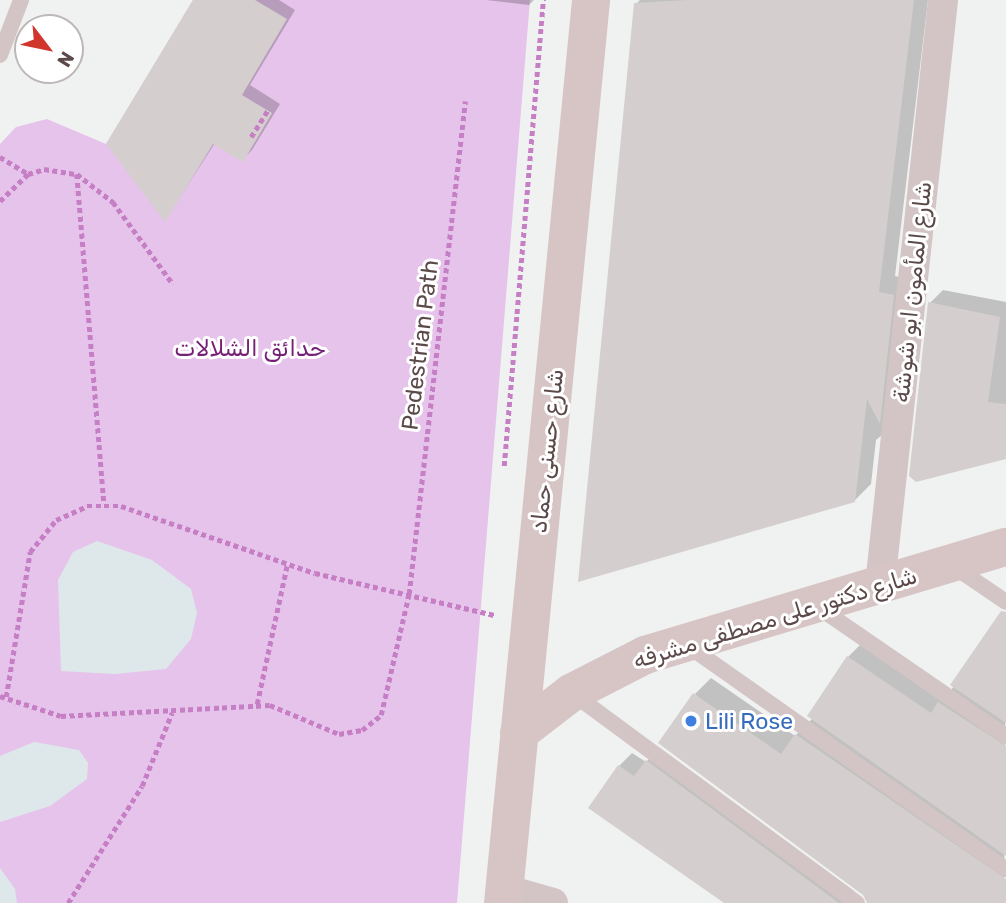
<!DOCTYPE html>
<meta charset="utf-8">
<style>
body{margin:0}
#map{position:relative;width:1006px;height:903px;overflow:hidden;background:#f0f2f1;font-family:Rubik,Vazirmatn,sans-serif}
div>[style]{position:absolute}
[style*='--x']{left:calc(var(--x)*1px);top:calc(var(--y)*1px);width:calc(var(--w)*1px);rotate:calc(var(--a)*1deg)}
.green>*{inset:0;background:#e6c3eb}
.sand>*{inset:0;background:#dee8eb}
.shadow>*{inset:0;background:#0003}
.building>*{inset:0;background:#d4cfce}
.path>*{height:4.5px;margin-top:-2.25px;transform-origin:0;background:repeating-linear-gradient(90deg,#c67fc5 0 5px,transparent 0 8.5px)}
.service>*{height:16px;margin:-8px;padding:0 8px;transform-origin:8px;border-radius:8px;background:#d3c5c6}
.minor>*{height:30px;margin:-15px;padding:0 15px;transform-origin:15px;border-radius:15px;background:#d3c5c6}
.secondary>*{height:38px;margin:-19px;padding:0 19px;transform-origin:19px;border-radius:19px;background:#d7c5c5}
.dots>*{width:19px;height:19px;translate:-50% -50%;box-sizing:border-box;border:4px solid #fff;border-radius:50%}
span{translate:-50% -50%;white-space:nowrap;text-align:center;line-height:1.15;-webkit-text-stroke:6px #fff;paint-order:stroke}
.street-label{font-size:23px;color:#5c4a4a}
.park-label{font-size:23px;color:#762176}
.shop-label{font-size:23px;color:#366cbe}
.left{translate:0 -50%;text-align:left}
.north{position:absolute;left:14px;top:14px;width:70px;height:70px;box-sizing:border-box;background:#fff;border:2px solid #beb7b7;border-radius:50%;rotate:122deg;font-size:19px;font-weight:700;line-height:28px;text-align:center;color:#5c4a4a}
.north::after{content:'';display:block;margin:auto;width:24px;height:32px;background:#d0362c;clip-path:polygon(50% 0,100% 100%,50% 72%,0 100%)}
</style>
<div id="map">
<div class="green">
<div style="clip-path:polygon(193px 0,530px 0,457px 903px,0 903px,0 144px,16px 127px,47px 119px,106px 144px)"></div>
</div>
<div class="sand">
<div style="clip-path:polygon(97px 541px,152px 560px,191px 589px,197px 613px,191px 639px,166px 669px,115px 674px,61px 671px,58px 580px,73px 552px)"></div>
<div style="clip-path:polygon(34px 742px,79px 750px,88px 763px,87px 779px,50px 806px,0 822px,0 756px)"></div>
<div style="clip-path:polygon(0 868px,15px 889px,17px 903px,0 903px)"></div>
</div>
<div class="shadow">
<div style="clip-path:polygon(195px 0,279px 0,295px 10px,250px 85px,280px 104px,252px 150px,243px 159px,215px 143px,165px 220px)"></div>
<div style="clip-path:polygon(486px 0,534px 0,529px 5px)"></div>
<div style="clip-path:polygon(640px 0,928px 0,895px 276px,910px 279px,894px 425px,876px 440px,871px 484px,854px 501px,636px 4px)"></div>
<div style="clip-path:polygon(943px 290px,1006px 302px,1006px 454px,930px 303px)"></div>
<div style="clip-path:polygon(1006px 612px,1004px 903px,883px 903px,695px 694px,711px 678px,795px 736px,813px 718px,848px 657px,865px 640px,947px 696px)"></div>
<div style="clip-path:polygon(660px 748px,854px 891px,845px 903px,727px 903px,619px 766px,632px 753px,646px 762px)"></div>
</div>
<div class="building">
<div style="clip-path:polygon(193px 0,255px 0,287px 19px,242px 95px,272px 113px,243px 162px,213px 144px,165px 222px,106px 144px)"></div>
<div style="clip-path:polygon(687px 0,914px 0,879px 292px,894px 295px,880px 424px,867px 399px,855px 502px,578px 582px,634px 3px)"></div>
<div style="clip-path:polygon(928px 302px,1000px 317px,988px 402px,1006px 404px,1006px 459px,916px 482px,909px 476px)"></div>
<div style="clip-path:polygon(1001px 611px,1006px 612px,1006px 723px,950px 685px)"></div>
<div style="clip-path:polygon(847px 656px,931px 713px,938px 702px,1006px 746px,1006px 856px,807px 716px)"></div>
<div style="clip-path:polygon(693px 693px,781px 754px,795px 734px,1006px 879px,1006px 903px,867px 903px,863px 895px,658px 743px)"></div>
<div style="clip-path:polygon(646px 760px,839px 903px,724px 903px,588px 808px,618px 765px,634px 776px)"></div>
</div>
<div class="path">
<div style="--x:251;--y:137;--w:32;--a:-58"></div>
<div style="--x:0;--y:157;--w:33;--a:31"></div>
<div style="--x:77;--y:174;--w:331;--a:85.3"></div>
<div style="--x:0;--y:201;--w:39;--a:-44"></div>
<div style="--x:28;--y:174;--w:17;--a:-17"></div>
<div style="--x:44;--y:169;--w:33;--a:9"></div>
<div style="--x:77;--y:174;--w:46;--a:37.9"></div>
<div style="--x:113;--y:202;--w:102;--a:53.8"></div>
<div style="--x:504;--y:466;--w:468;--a:-85.2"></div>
<div style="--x:0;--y:696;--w:64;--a:18.2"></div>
<div style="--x:61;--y:716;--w:209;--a:-3"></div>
<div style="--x:270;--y:705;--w:75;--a:22.8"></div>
<div style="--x:339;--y:734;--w:23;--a:-10"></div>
<div style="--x:362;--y:730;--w:24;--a:-38"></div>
<div style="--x:381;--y:715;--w:124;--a:-77"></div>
<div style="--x:409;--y:594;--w:496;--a:-83.5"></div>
<div style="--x:6;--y:697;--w:147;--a:-80.6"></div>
<div style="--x:30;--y:552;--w:41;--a:-50.9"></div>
<div style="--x:56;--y:520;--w:34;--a:-24"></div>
<div style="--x:87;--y:506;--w:34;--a:0"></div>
<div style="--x:121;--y:506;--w:205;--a:19.1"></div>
<div style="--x:315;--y:573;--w:184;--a:13.2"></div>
<div style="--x:257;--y:704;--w:142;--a:-77.8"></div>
<div style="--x:68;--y:903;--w:138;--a:-57.7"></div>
<div style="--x:142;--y:786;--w:79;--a:-67.7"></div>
</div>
<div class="service">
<div style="--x:0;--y:55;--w:59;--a:-69.1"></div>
<div style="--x:953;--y:566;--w:64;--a:34.2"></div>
<div style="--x:818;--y:607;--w:228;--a:34.5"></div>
<div style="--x:687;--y:645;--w:390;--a:35.1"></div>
<div style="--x:572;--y:693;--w:354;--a:36.4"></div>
</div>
<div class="minor">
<div style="--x:880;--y:585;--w:588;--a:-83.85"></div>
<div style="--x:504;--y:889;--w:51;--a:15.9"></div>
</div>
<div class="secondary">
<div style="--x:519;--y:733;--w:66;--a:-37.6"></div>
<div style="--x:571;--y:693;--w:83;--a:-27.2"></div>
<div style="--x:645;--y:655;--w:377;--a:-16.7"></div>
<div style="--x:503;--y:903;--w:907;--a:-84.43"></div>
</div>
<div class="dots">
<div style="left:691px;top:721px;background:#3f7fe0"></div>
</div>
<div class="street-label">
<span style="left:912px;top:292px;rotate:-84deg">شارع المأمون ابو شوشة</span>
<span style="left:420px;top:345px;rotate:-83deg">Pedestrian Path</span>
<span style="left:547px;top:451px;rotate:-84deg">شارع حسنى حماد</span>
<span style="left:775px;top:618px;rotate:-17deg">شارع دكتور على مصطفى مشرفه</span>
</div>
<div class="park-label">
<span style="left:250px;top:348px">حدائق الشلالات</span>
</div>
<div class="shop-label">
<span class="left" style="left:705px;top:721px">Lili Rose</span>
</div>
<div class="north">N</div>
</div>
